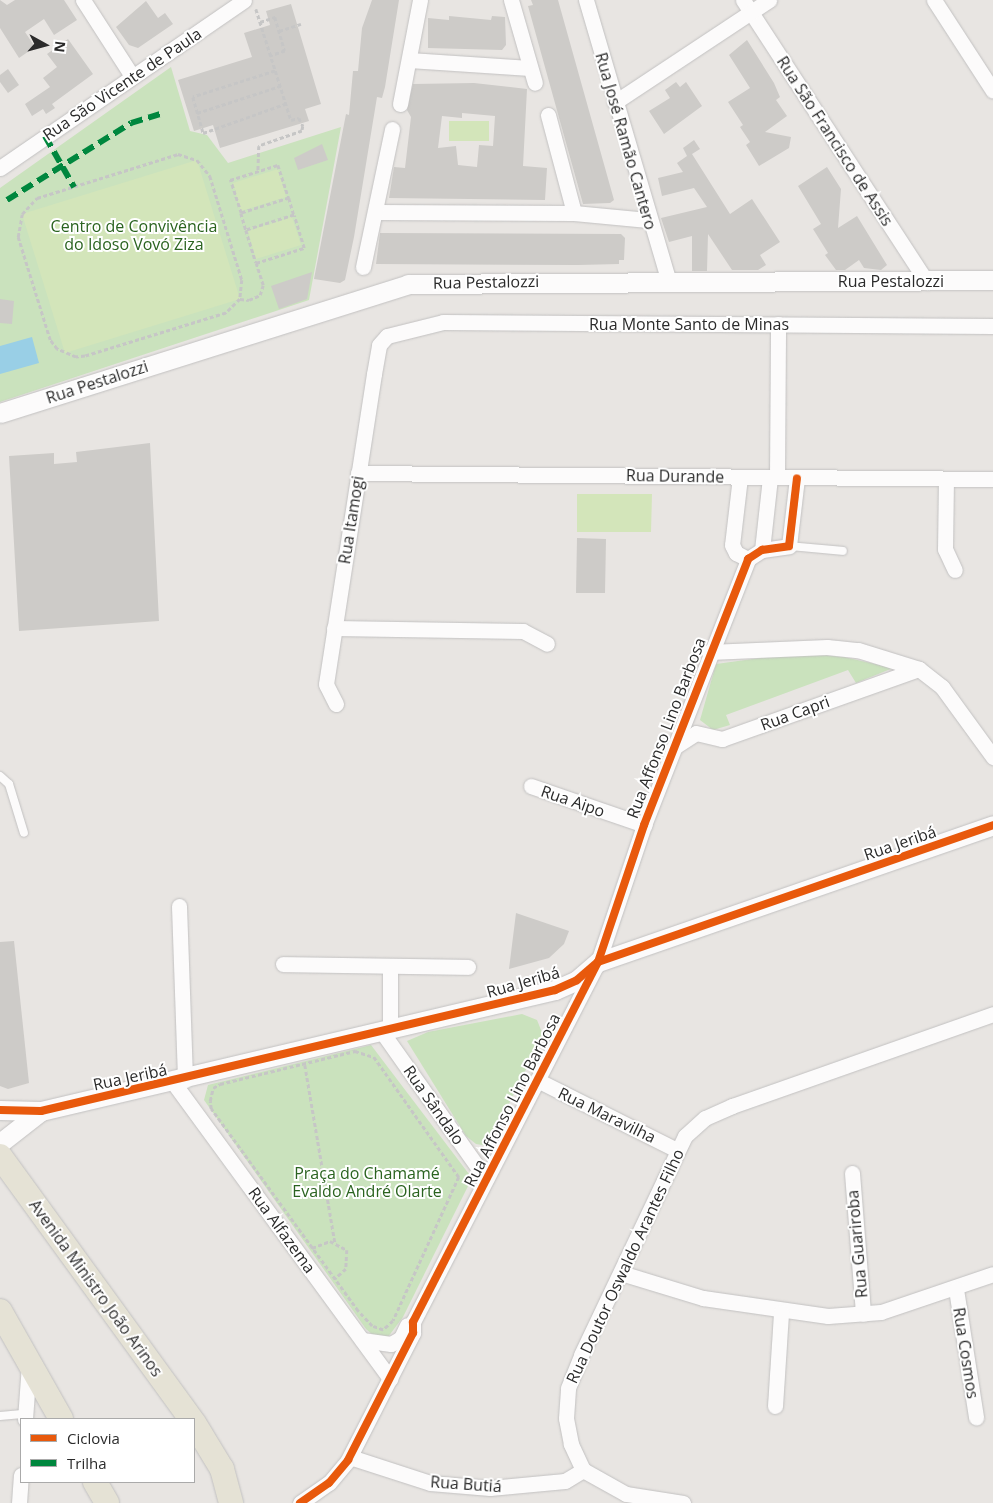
<!DOCTYPE html>
<meta charset="utf-8">
<style>
body{margin:0}
#map{position:relative;width:993px;height:1503px;overflow:hidden;background:#e8e5e2;font-family:"Open Sans",sans-serif}
div>[style]{position:absolute}
[style*='--x']{left:calc(var(--x)*1px);top:calc(var(--y)*1px);width:calc(var(--w)*1px);rotate:calc(var(--a)*1deg)}
.green>*{inset:0;background:#cae2bd}
.pitch>*{inset:0;background:#d3e5ba}
.water>*{inset:0;background:#99cfe6}
.building>*{inset:0;background:#cdcbc8}
.path>*{height:2.5px;margin-top:-1.25px;transform-origin:0;background:repeating-linear-gradient(90deg,#c6c6c6 0 4px,transparent 0 6.5px)}
.roads{filter:drop-shadow(0 0 1px #c2c1c1) drop-shadow(0 0 1px #c2c1c1)}
.service>*{height:8px;margin:-4px;padding:0 4px;transform-origin:4px;border-radius:4px;background:#fcfbfb}
.minor>*{height:15px;margin:-7.5px;padding:0 7.5px;transform-origin:7.5px;border-radius:7.5px;background:#fcfbfb}
.tertiary>*{height:19px;margin:-9.5px;padding:0 9.5px;transform-origin:9.5px;border-radius:9.5px;background:#fcfbfb}
.primary>*{height:24px;margin:-12px;padding:0 12px;transform-origin:12px;border-radius:12px;background:#e5e2d5}
.quiet>*{height:6px;margin-top:-3px;transform-origin:0;background:repeating-linear-gradient(90deg,#00873e 0 12px,transparent 0 18px)}
.cycleway>*{height:8px;margin:-4px;padding:0 4px;transform-origin:4px;border-radius:4px;background:#e8590c}
span{translate:-50% -50%;white-space:nowrap;text-align:center;line-height:1.15;-webkit-text-stroke:4px #fff;paint-order:stroke}
.street-label{font-size:16px;color:#2b2b2b}
.park-label{font-size:16px;color:#2a631f}
.legend{position:absolute;left:20px;top:1418px;width:175px;height:65px;box-sizing:border-box;background:#fff;border:1px solid #aaa;margin:0;padding:6px 9px;list-style:none;font-size:15px;color:#2b2b2b}
.legend li{display:flex;align-items:center;gap:10px;height:25px}
.legend b{width:25px;border:1px solid #aaa}
.north{position:absolute;left:20px;top:20px;width:50px;height:50px;-webkit-text-stroke:4px #fff;paint-order:stroke;rotate:97deg;font-size:14px;font-weight:700;line-height:20px;text-align:center;color:#2b2b2b}
.north::after{content:'';display:block;margin:auto;width:18px;height:22px;background:#2b2b2b;clip-path:polygon(50% 0,100% 100%,50% 72%,0 100%)}
</style>
<div id="map">
<div class="green">
<div style="clip-path:polygon(171px 67px,190px 131px,207px 135px,228px 163px,341px 127px,309px 300px,0 402px,0 188px)"></div>
<div style="clip-path:polygon(798px 653px,844px 657px,893px 668px,856px 683px,848px 670px,726px 715px,730px 725px,713px 730px,700px 720px,716px 664px)"></div>
<div style="clip-path:polygon(522px 1014px,537px 1020px,543px 1035px,488px 1146px,476px 1144px,466px 1136px,407px 1041px,428px 1032px)"></div>
<div style="clip-path:polygon(371px 1045px,472px 1178px,403px 1317px,388px 1337px,374px 1336px,366px 1329px,204px 1100px,208px 1085px)"></div>
</div>
<div class="pitch">
<div style="clip-path:polygon(449px 121px,489px 121px,489px 141px,449px 141px)"></div>
<div style="clip-path:polygon(197px 160px,240px 299px,65px 353px,22px 214px)"></div>
<div style="clip-path:polygon(278px 169px,286px 197px,241px 211px,233px 183px)"></div>
<div style="clip-path:polygon(292px 217px,301px 245px,256px 259px,248px 231px)"></div>
<div style="clip-path:polygon(577px 494px,652px 494px,651px 532px,577px 532px)"></div>
</div>
<div class="water">
<div style="clip-path:polygon(32px 337px,39px 363px,0 374px,0 346px)"></div>
</div>
<div class="building">
<div style="clip-path:polygon(0 0,7px 5px,15px 0,64px 0,77px 20px,54px 35px,44px 19px,25px 32px,35px 47px,19px 58px,0 28px)"></div>
<div style="clip-path:polygon(372px 0,399px 0,385px 87px,382px 98px,377px 97px,354px 237px,345px 280px,340px 283px,314px 279px,346px 114px,349px 115px,353px 71px,358px 71px,362px 28px)"></div>
<div style="clip-path:polygon(531px 0,558px 0,614px 200px,610px 203px,583px 204px,528px 6px,533px 5px)"></div>
<div style="clip-path:polygon(146px 1px,158px 18px,165px 13px,173px 24px,138px 48px,129px 45px,116px 27px)"></div>
<div style="clip-path:polygon(291px 4px,321px 104px,305px 109px,309px 121px,220px 148px,213px 125px,194px 131px,178px 80px,252px 57px,244px 33px,270px 25px,266px 11px)"></div>
<div style="clip-path:polygon(449px 16px,491px 20px,492px 16px,505px 17px,506px 45px,502px 50px,428px 48px,428px 18px,449px 20px)"></div>
<div style="clip-path:polygon(68px 39px,93px 74px,52px 104px,55px 108px,46px 114px,43px 109px,32px 116px,25px 104px,50px 87px,43px 78px,57px 67px,47px 54px)"></div>
<div style="clip-path:polygon(747px 40px,774px 83px,780px 97px,776px 100px,787px 116px,765px 132px,791px 137px,789px 148px,759px 166px,746px 145px,750px 142px,740px 127px,743px 125px,728px 102px,750px 88px,729px 55px)"></div>
<div style="clip-path:polygon(8px 69px,19px 85px,8px 93px,0 82px,0 75px)"></div>
<div style="clip-path:polygon(676px 82px,680px 87px,686px 82px,702px 106px,664px 134px,649px 111px,670px 98px,665px 90px)"></div>
<div style="clip-path:polygon(evenodd,474px 83px,527px 89px,523px 166px,547px 168px,545px 200px,389px 198px,394px 167px,405px 168px,411px 117px,407px 110px,413px 84px,474px 83px,462px 113px,495px 116px,493px 146px,479px 145px,477px 167px,458px 165px,456px 146px,438px 148px,442px 116px,462px 118px,462px 113px)"></div>
<div style="clip-path:polygon(694px 140px,700px 149px,692px 154px,730px 214px,752px 199px,780px 242px,760px 255px,766px 265px,758px 270px,732px 270px,708px 234px,707px 271px,692px 271px,692px 236px,669px 242px,661px 218px,707px 207px,694px 188px,662px 196px,658px 178px,683px 172px,677px 163px,687px 156px,683px 148px)"></div>
<div style="clip-path:polygon(322px 144px,328px 160px,298px 170px,294px 158px)"></div>
<div style="clip-path:polygon(827px 167px,841px 189px,838px 228px,857px 216px,887px 265px,881px 270px,864px 268px,859px 260px,845px 270px,836px 270px,825px 255px,828px 253px,813px 229px,821px 224px,798px 186px)"></div>
<div style="clip-path:polygon(380px 233px,621px 234px,625px 238px,624px 260px,619px 260px,619px 264px,578px 265px,376px 264px)"></div>
<div style="clip-path:polygon(312px 272px,307px 299px,279px 309px,271px 286px)"></div>
<div style="clip-path:polygon(0 299px,14px 301px,12px 324px,0 323px)"></div>
<div style="clip-path:polygon(150px 443px,159px 621px,19px 631px,9px 456px,54px 453px,54px 464px,77px 462px,76px 452px)"></div>
<div style="clip-path:polygon(577px 538px,606px 539px,605px 593px,576px 593px)"></div>
<div style="clip-path:polygon(516px 913px,569px 931px,564px 944px,549px 958px,509px 969px)"></div>
<div style="clip-path:polygon(14px 941px,29px 1083px,8px 1089px,0 1086px,0 942px)"></div>
</div>
<div class="path">
<div style="--x:256;--y:9;--w:116;--a:72.5"></div>
<div style="--x:291;--y:120;--w:8;--a:-14"></div>
<div style="--x:299;--y:118;--w:9;--a:63"></div>
<div style="--x:303;--y:126;--w:5;--a:101"></div>
<div style="--x:302;--y:131;--w:46;--a:160.8"></div>
<div style="--x:259;--y:146;--w:25;--a:92"></div>
<div style="--x:260;--y:22;--w:16;--a:-18"></div>
<div style="--x:275;--y:17;--w:35;--a:74"></div>
<div style="--x:285;--y:51;--w:16;--a:162"></div>
<div style="--x:279;--y:31;--w:23;--a:-18"></div>
<div style="--x:275;--y:71;--w:86;--a:162.4"></div>
<div style="--x:193;--y:97;--w:37;--a:74"></div>
<div style="--x:203;--y:133;--w:87;--a:-19.5"></div>
<div style="--x:197;--y:113;--w:87;--a:-18"></div>
<div style="--x:178;--y:154;--w:20;--a:18"></div>
<div style="--x:197;--y:160;--w:21;--a:51"></div>
<div style="--x:210;--y:176;--w:109;--a:72.9"></div>
<div style="--x:242;--y:280;--w:19;--a:96"></div>
<div style="--x:240;--y:299;--w:20;--a:135"></div>
<div style="--x:226;--y:313;--w:147;--a:163"></div>
<div style="--x:85;--y:356;--w:9;--a:174"></div>
<div style="--x:76;--y:357;--w:21;--a:-157"></div>
<div style="--x:57;--y:349;--w:11;--a:-128"></div>
<div style="--x:50;--y:340;--w:108;--a:-107.3"></div>
<div style="--x:18;--y:237;--w:23;--a:-80"></div>
<div style="--x:22;--y:214;--w:22;--a:-47"></div>
<div style="--x:37;--y:198;--w:148;--a:-17.3"></div>
<div style="--x:278;--y:165;--w:35;--a:72"></div>
<div style="--x:289;--y:198;--w:50;--a:162.6"></div>
<div style="--x:241;--y:213;--w:35;--a:-108"></div>
<div style="--x:230;--y:180;--w:50;--a:-17.4"></div>
<div style="--x:289;--y:198;--w:18;--a:74"></div>
<div style="--x:241;--y:213;--w:18;--a:74"></div>
<div style="--x:246;--y:230;--w:34;--a:73"></div>
<div style="--x:256;--y:263;--w:50;--a:-17.4"></div>
<div style="--x:304;--y:248;--w:34;--a:-107"></div>
<div style="--x:294;--y:215;--w:50;--a:162.6"></div>
<div style="--x:240;--y:299;--w:9;--a:6"></div>
<div style="--x:249;--y:300;--w:12;--a:-24"></div>
<div style="--x:260;--y:295;--w:10;--a:-73"></div>
<div style="--x:263;--y:285;--w:23;--a:-108"></div>
<div style="--x:355;--y:1051;--w:20;--a:18"></div>
<div style="--x:374;--y:1057;--w:147;--a:54.7"></div>
<div style="--x:459;--y:1177;--w:158;--a:114.6"></div>
<div style="--x:393;--y:1321;--w:13;--a:138"></div>
<div style="--x:383;--y:1330;--w:12;--a:-160"></div>
<div style="--x:372;--y:1326;--w:21;--a:-133"></div>
<div style="--x:358;--y:1311;--w:250;--a:-126"></div>
<div style="--x:211;--y:1109;--w:8;--a:-97"></div>
<div style="--x:210;--y:1101;--w:13;--a:-77"></div>
<div style="--x:213;--y:1088;--w:8;--a:-30"></div>
<div style="--x:220;--y:1084;--w:139;--a:-13.7"></div>
<div style="--x:305;--y:1065;--w:180;--a:80.4"></div>
<div style="--x:312;--y:1248;--w:19;--a:-21"></div>
<div style="--x:330;--y:1241;--w:19;--a:28"></div>
<div style="--x:347;--y:1250;--w:19;--a:93"></div>
<div style="--x:346;--y:1269;--w:15;--a:138"></div>
</div>
<div class="roads">
<div class="service">
<div style="--x:789;--y:546;--w:54;--a:5.3"></div>
<div style="--x:0;--y:776;--w:12;--a:42"></div>
<div style="--x:9;--y:784;--w:51;--a:73"></div>
<div style="--x:0;--y:1416;--w:25;--a:-5"></div>
</div>
<div class="minor">
<div style="--x:83;--y:0;--w:90;--a:57.2"></div>
<div style="--x:511;--y:0;--w:86;--a:73.9"></div>
<div style="--x:586;--y:0;--w:294;--a:73.6"></div>
<div style="--x:743;--y:0;--w:337;--a:56.9"></div>
<div style="--x:934;--y:0;--w:108;--a:57"></div>
<div style="--x:409;--y:60;--w:121;--a:3.8"></div>
<div style="--x:615;--y:102;--w:185;--a:-33.5"></div>
<div style="--x:400;--y:104;--w:106;--a:-79.1"></div>
<div style="--x:548;--y:115;--w:101;--a:75.1"></div>
<div style="--x:0;--y:168;--w:296;--a:-34.5"></div>
<div style="--x:376;--y:212;--w:198;--a:0.3"></div>
<div style="--x:574;--y:213;--w:74;--a:5.4"></div>
<div style="--x:363;--y:267;--w:141;--a:-78.1"></div>
<div style="--x:358;--y:473;--w:635;--a:0.54"></div>
<div style="--x:740;--y:477;--w:68;--a:96.7"></div>
<div style="--x:732;--y:545;--w:9;--a:63"></div>
<div style="--x:736;--y:553;--w:13;--a:27"></div>
<div style="--x:777;--y:477;--w:153;--a:-89.6"></div>
<div style="--x:946;--y:479;--w:70;--a:90.8"></div>
<div style="--x:945;--y:549;--w:23;--a:65"></div>
<div style="--x:762;--y:550;--w:73;--a:-83.7"></div>
<div style="--x:334;--y:628;--w:189;--a:0.9"></div>
<div style="--x:523;--y:631;--w:27;--a:28"></div>
<div style="--x:709;--y:652;--w:118;--a:-2.4"></div>
<div style="--x:827;--y:647;--w:31;--a:6"></div>
<div style="--x:858;--y:650;--w:64;--a:17.3"></div>
<div style="--x:919;--y:669;--w:29;--a:38"></div>
<div style="--x:942;--y:687;--w:87;--a:53.9"></div>
<div style="--x:336;--y:704;--w:22;--a:-117"></div>
<div style="--x:326;--y:684;--w:314;--a:-81.2"></div>
<div style="--x:374;--y:374;--w:29;--a:-80"></div>
<div style="--x:379;--y:345;--w:12;--a:-48"></div>
<div style="--x:387;--y:336;--w:58;--a:-14"></div>
<div style="--x:443;--y:322;--w:550;--a:0.42"></div>
<div style="--x:673;--y:748;--w:27;--a:-33"></div>
<div style="--x:696;--y:733;--w:27;--a:13"></div>
<div style="--x:722;--y:739;--w:209;--a:-19.6"></div>
<div style="--x:531;--y:786;--w:120;--a:19"></div>
<div style="--x:179;--y:906;--w:174;--a:88"></div>
<div style="--x:283;--y:964;--w:185;--a:0.9"></div>
<div style="--x:390;--y:1030;--w:64;--a:-90"></div>
<div style="--x:382;--y:1032;--w:180;--a:54.7"></div>
<div style="--x:537;--y:1080;--w:157;--a:26.6"></div>
<div style="--x:173;--y:1082;--w:368;--a:53.8"></div>
<div style="--x:852;--y:1173;--w:141;--a:85.5"></div>
<div style="--x:621;--y:1273;--w:86;--a:17"></div>
<div style="--x:703;--y:1298;--w:126;--a:8.2"></div>
<div style="--x:828;--y:1316;--w:53;--a:-4.3"></div>
<div style="--x:881;--y:1312;--w:118;--a:-18.7"></div>
<div style="--x:956;--y:1289;--w:130;--a:81.1"></div>
<div style="--x:362;--y:1340;--w:29;--a:8"></div>
<div style="--x:391;--y:1344;--w:12;--a:-31"></div>
<div style="--x:401;--y:1338;--w:14;--a:-65"></div>
<div style="--x:775;--y:1406;--w:94;--a:-86.3"></div>
<div style="--x:25;--y:1419;--w:54;--a:-85.8"></div>
<div style="--x:350;--y:1457;--w:84;--a:18"></div>
<div style="--x:430;--y:1483;--w:60;--a:4.8"></div>
<div style="--x:490;--y:1488;--w:75;--a:-5.3"></div>
<div style="--x:565;--y:1481;--w:21;--a:-31"></div>
<div style="--x:19;--y:1503;--w:28;--a:-86"></div>
<div style="--x:300;--y:1503;--w:35;--a:-35"></div>
<div style="--x:329;--y:1483;--w:30;--a:-50"></div>
<div style="--x:348;--y:1460;--w:143;--a:-62.9"></div>
<div style="--x:413;--y:1333;--w:11;--a:-90"></div>
<div style="--x:413;--y:1322;--w:405;--a:-62.8"></div>
<div style="--x:598;--y:962;--w:145;--a:-71.4"></div>
<div style="--x:644;--y:825;--w:286;--a:-68.6"></div>
<div style="--x:748;--y:559;--w:17;--a:-33"></div>
<div style="--x:762;--y:550;--w:27;--a:-8"></div>
<div style="--x:789;--y:546;--w:68;--a:-83.3"></div>
<div style="--x:683;--y:1503;--w:58;--a:-171"></div>
<div style="--x:626;--y:1494;--w:49;--a:-150.8"></div>
<div style="--x:583;--y:1470;--w:29;--a:-115"></div>
<div style="--x:571;--y:1444;--w:26;--a:-101"></div>
<div style="--x:566;--y:1418;--w:30;--a:-86"></div>
<div style="--x:568;--y:1388;--w:35;--a:-68"></div>
<div style="--x:581;--y:1355;--w:242;--a:-64.6"></div>
<div style="--x:685;--y:1136;--w:27;--a:-42"></div>
<div style="--x:705;--y:1118;--w:30;--a:-24"></div>
<div style="--x:732;--y:1106;--w:277;--a:-19.4"></div>
</div>
<div class="tertiary">
<div style="--x:0;--y:413;--w:428;--a:-17.5"></div>
<div style="--x:408;--y:284;--w:585;--a:-0.39"></div>
<div style="--x:0;--y:1110;--w:41;--a:1.4"></div>
<div style="--x:41;--y:1111;--w:528;--a:-13.25"></div>
<div style="--x:555;--y:990;--w:24;--a:-24"></div>
<div style="--x:577;--y:980;--w:28;--a:-41"></div>
<div style="--x:598;--y:962;--w:418;--a:-19.1"></div>
<div style="--x:0;--y:1143;--w:52;--a:-38"></div>
</div>
<div class="primary">
<div style="--x:0;--y:1156;--w:325;--a:54"></div>
<div style="--x:0;--y:1311;--w:124;--a:60.5"></div>
<div style="--x:194;--y:1423;--w:54;--a:58.7"></div>
<div style="--x:222;--y:1469;--w:35;--a:75"></div>
<div style="--x:95;--y:1482;--w:24;--a:60"></div>
</div>
</div>
<div class="quiet">
<div style="--x:45;--y:136;--w:59;--a:60.4"></div>
<div style="--x:7;--y:200;--w:146;--a:-31.8"></div>
<div style="--x:131;--y:123;--w:31;--a:-17"></div>
</div>
<div class="cycleway">
<div style="--x:0;--y:1110;--w:41;--a:1.4"></div>
<div style="--x:41;--y:1111;--w:528;--a:-13.25"></div>
<div style="--x:555;--y:990;--w:24;--a:-24"></div>
<div style="--x:577;--y:980;--w:28;--a:-41"></div>
<div style="--x:598;--y:962;--w:418;--a:-19.1"></div>
<div style="--x:300;--y:1503;--w:35;--a:-35"></div>
<div style="--x:329;--y:1483;--w:30;--a:-50"></div>
<div style="--x:348;--y:1460;--w:143;--a:-62.9"></div>
<div style="--x:413;--y:1333;--w:11;--a:-90"></div>
<div style="--x:413;--y:1322;--w:405;--a:-62.8"></div>
<div style="--x:598;--y:962;--w:145;--a:-71.4"></div>
<div style="--x:644;--y:825;--w:286;--a:-68.6"></div>
<div style="--x:748;--y:559;--w:17;--a:-33"></div>
<div style="--x:762;--y:550;--w:27;--a:-8"></div>
<div style="--x:789;--y:546;--w:68;--a:-83.3"></div>
</div>
<div class="street-label">
<span style="left:122px;top:84px;rotate:-34deg">Rua São Vicente de Paula</span>
<span style="left:626px;top:141px;rotate:74deg">Rua José Ramão Cantero</span>
<span style="left:835px;top:141px;rotate:57deg">Rua São Francisco de Assis</span>
<span style="left:891px;top:281px">Rua Pestalozzi</span>
<span style="left:486px;top:282px;rotate:-1deg">Rua Pestalozzi</span>
<span style="left:689px;top:324px">Rua Monte Santo de Minas</span>
<span style="left:97px;top:382px;rotate:-18deg">Rua Pestalozzi</span>
<span style="left:675px;top:476px;rotate:1deg">Rua Durande</span>
<span style="left:351px;top:520px;rotate:-81deg">Rua Itamogi</span>
<span style="left:795px;top:713px;rotate:-20deg">Rua Capri</span>
<span style="left:666px;top:728px;rotate:-69deg">Rua Affonso Lino Barbosa</span>
<span style="left:573px;top:801px;rotate:19deg">Rua Aipo</span>
<span style="left:900px;top:843px;rotate:-19deg">Rua Jeribá</span>
<span style="left:523px;top:982px;rotate:-16deg">Rua Jeribá</span>
<span style="left:130px;top:1077px;rotate:-12deg">Rua Jeribá</span>
<span style="left:512px;top:1100px;rotate:-63deg">Rua Affonso Lino Barbosa</span>
<span style="left:434px;top:1105px;rotate:55deg">Rua Sândalo</span>
<span style="left:607px;top:1115px;rotate:26deg">Rua Maravilha</span>
<span style="left:282px;top:1230px;rotate:54deg">Rua Alfazema</span>
<span style="left:857px;top:1244px;rotate:-95deg">Rua Guariroba</span>
<span style="left:625px;top:1266px;rotate:-65deg">Rua Doutor Oswaldo Arantes Filho</span>
<span style="left:96px;top:1288px;rotate:54deg">Avenida Ministro João Arinos</span>
<span style="left:966px;top:1353px;rotate:81deg">Rua Cosmos</span>
<span style="left:466px;top:1484px;rotate:4deg">Rua Butiá</span>
</div>
<div class="park-label">
<span style="left:134px;top:235px">Centro de Convivência<br>do Idoso Vovó Ziza</span>
<span style="left:367px;top:1182px">Praça do Chamamé<br>Evaldo André Olarte</span>
</div>
<ul class="legend">
<li><b style="height:6px;background:#e8590c"></b>Ciclovia</li>
<li><b style="height:6px;background:#00873e"></b>Trilha</li>
</ul>
<div class="north">N</div>
</div>
